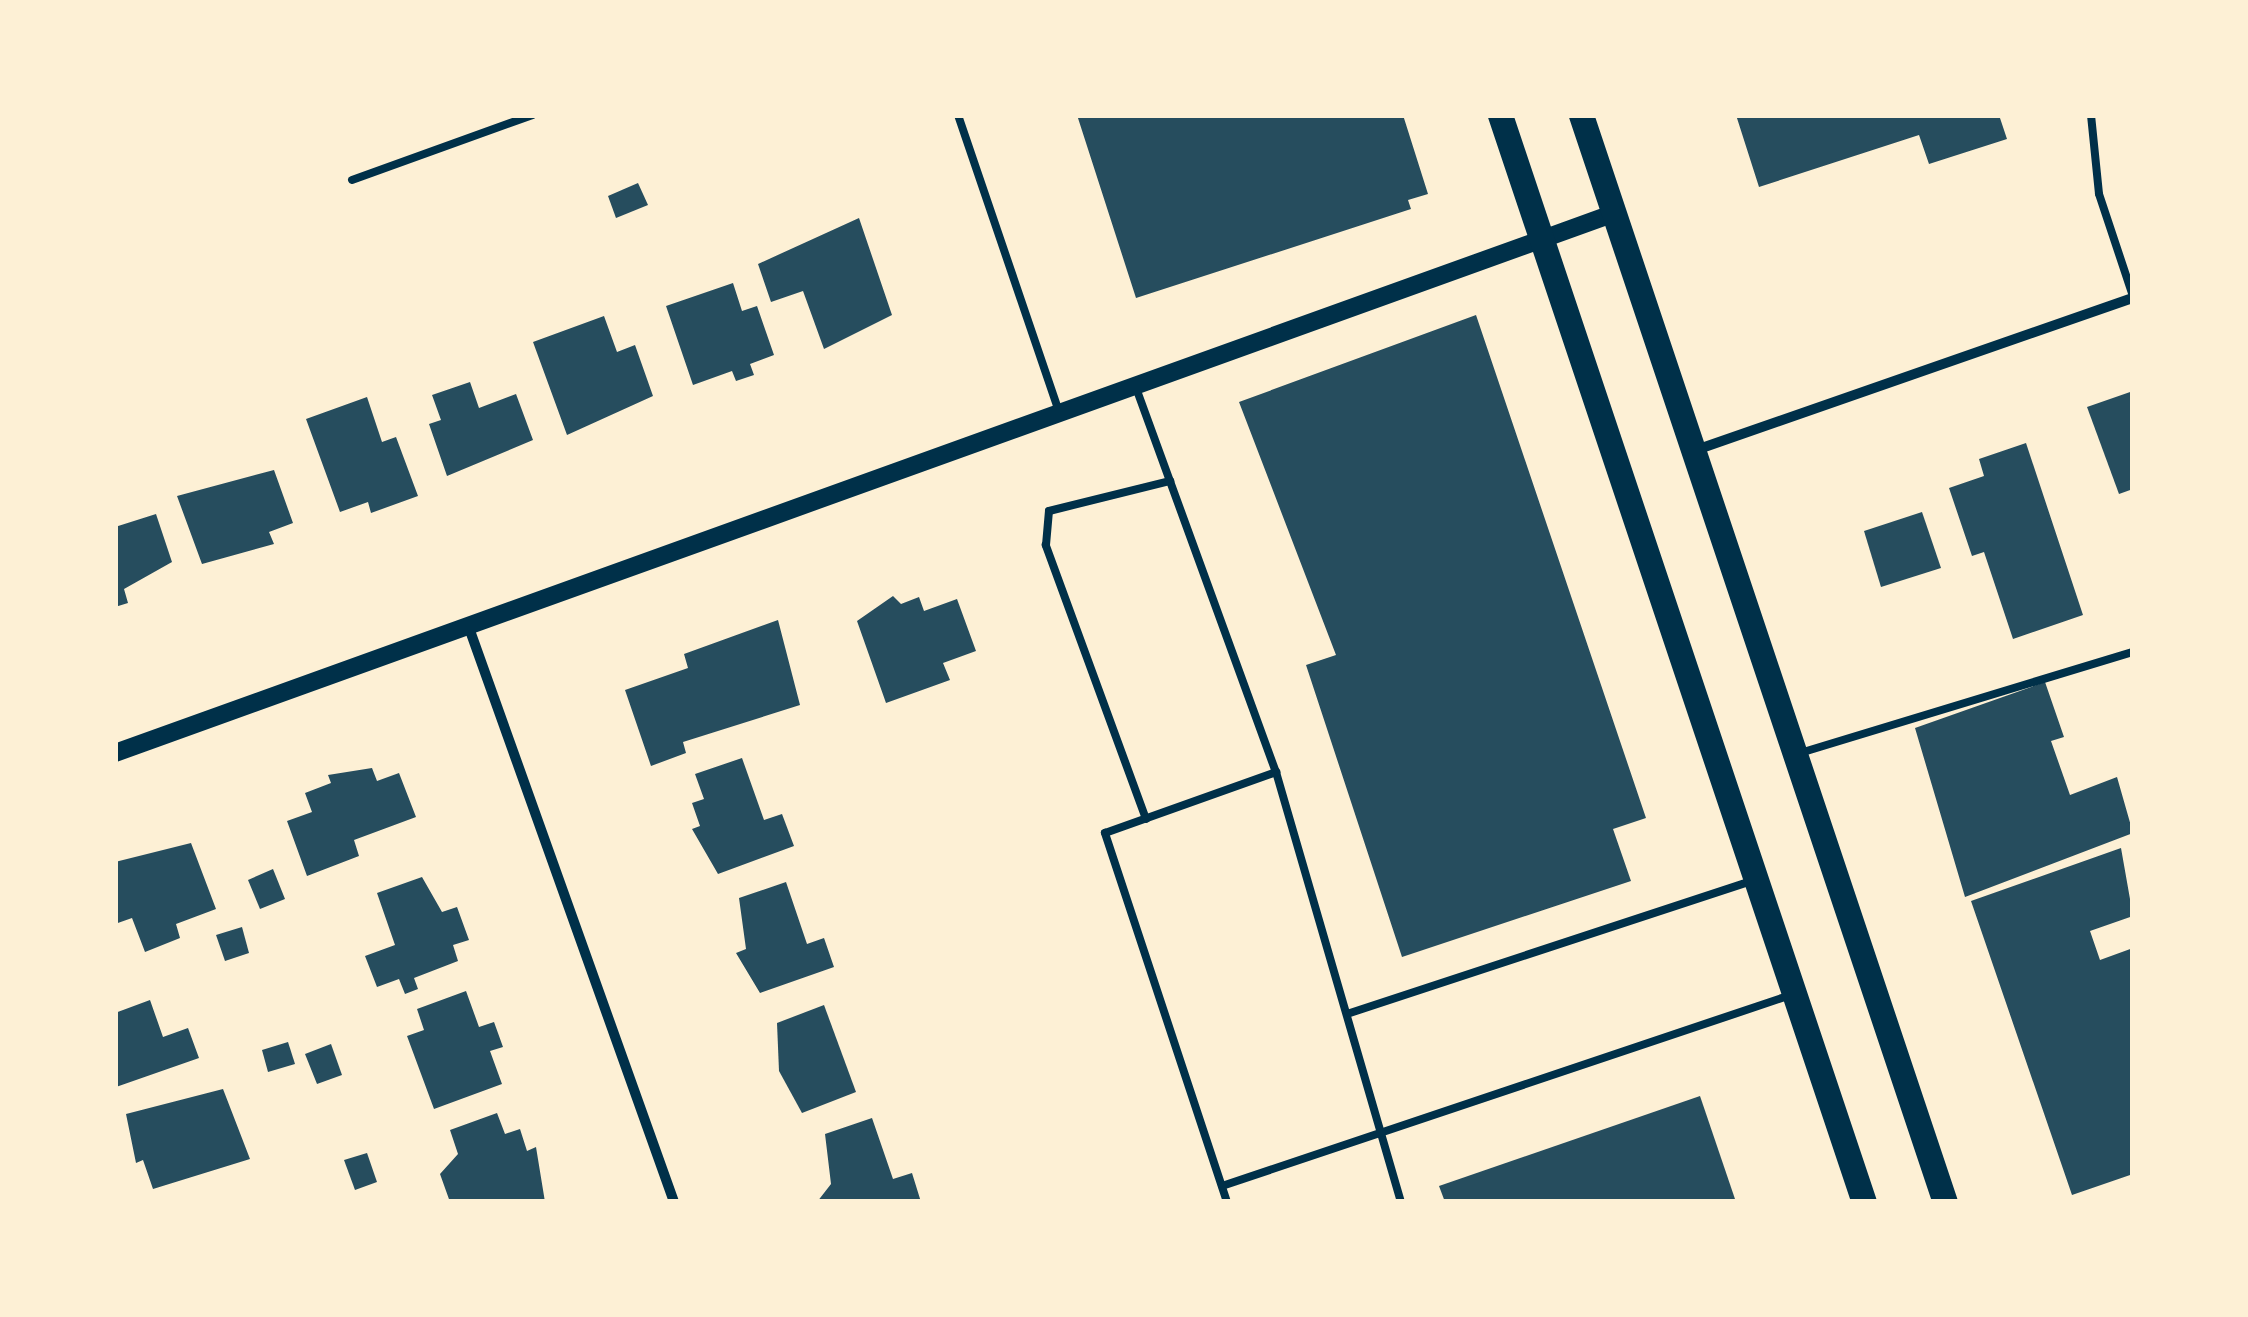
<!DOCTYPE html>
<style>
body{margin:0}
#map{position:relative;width:2248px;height:1317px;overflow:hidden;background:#fdf0d5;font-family:"Space Grotesk",sans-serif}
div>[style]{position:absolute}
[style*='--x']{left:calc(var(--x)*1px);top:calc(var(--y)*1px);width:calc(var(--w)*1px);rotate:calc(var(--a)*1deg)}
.building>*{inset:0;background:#264d5e}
.service>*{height:8px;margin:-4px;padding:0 4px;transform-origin:4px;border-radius:4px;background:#003049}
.minor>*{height:10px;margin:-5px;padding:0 5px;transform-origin:5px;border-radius:5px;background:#003049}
.tertiary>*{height:18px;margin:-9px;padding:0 9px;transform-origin:9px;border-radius:9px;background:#003049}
.primary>*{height:25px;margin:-12.5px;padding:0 12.5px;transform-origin:12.5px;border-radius:12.5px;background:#003049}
span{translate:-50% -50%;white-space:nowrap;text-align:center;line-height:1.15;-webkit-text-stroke:9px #fdf0d5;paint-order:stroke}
.frame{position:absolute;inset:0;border:118px solid #fdf0d5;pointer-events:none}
</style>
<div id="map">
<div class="building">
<div style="clip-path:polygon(1077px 115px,1403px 115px,1428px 194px,1408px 200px,1411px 209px,1136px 298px)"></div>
<div style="clip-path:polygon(1736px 115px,1999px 115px,2007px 139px,1929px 164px,1919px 135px,1759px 187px)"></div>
<div style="clip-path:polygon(638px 183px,648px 205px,616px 218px,608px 196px)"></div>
<div style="clip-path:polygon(859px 218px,892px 315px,824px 349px,803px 291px,771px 302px,758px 264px)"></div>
<div style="clip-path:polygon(733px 283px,742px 311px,757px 306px,774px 355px,750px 364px,754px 375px,736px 381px,732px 371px,693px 385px,666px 306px)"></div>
<div style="clip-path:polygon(1476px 315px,1646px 818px,1613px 829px,1631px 881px,1402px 957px,1306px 665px,1336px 655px,1239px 402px)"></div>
<div style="clip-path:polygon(604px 316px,617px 352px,635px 345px,653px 396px,567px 435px,533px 342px)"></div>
<div style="clip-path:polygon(470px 382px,479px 408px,516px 394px,533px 440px,447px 476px,429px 424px,441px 420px,432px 395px)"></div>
<div style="clip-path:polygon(2133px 391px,2133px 489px,2119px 494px,2087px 407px)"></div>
<div style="clip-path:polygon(367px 397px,382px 442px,396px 437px,418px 496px,371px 513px,368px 502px,340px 512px,306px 419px)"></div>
<div style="clip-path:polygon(2026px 443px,2083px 615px,2013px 639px,1984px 552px,1972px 556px,1949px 488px,1984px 476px,1979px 459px)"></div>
<div style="clip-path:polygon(274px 470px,293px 523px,269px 532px,274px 544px,202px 564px,177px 496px)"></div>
<div style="clip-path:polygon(1922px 512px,1941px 568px,1881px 587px,1864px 531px)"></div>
<div style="clip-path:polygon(156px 514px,172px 562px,124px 589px,128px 603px,115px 607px,115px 527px)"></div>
<div style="clip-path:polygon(893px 596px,901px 604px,919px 597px,924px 611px,957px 599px,976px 651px,943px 663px,950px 680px,886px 703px,857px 621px)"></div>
<div style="clip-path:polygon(778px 620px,800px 705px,683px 742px,686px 753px,651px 766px,625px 690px,688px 668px,684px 654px)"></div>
<div style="clip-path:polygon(2045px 682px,2064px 737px,2051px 741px,2070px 795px,2117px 777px,2133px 833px,1965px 897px,1915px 728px)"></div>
<div style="clip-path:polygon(742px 758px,764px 820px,782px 814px,794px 846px,718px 874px,692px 829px,700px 826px,692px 803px,704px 799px,695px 774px)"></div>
<div style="clip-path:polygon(372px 768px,377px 781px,399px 773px,416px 817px,354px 840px,359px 856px,307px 876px,287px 821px,312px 812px,305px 793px,331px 783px,328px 775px)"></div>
<div style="clip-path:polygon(191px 843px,216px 909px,176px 924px,180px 938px,145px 952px,132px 918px,115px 924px,115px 862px)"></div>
<div style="clip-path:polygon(2121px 848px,2133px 916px,2090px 931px,2100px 960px,2133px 948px,2133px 1174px,2072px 1195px,1971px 901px)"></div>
<div style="clip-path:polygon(273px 869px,285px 899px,260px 909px,248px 880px)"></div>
<div style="clip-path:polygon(422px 877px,442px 912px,457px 907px,469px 940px,453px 945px,458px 961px,414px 978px,418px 989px,405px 994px,399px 979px,377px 987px,365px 956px,395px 945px,377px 893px)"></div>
<div style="clip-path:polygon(786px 882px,807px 944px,824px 938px,834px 967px,760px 993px,736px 953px,746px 949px,739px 898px)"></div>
<div style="clip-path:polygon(242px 927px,249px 953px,225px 961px,216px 935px)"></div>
<div style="clip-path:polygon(466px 991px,479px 1027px,494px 1022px,503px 1047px,490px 1051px,502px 1084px,434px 1109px,407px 1036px,424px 1030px,417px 1009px)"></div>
<div style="clip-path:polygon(150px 1000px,163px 1037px,188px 1028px,199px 1058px,116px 1087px,115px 1013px)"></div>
<div style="clip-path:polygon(824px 1005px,856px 1092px,802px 1113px,779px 1071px,777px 1023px)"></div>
<div style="clip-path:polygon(288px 1042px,295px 1064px,268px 1072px,262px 1050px)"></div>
<div style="clip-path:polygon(331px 1044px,342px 1075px,317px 1084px,305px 1054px)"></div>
<div style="clip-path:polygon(223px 1089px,250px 1159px,153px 1189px,143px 1160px,136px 1163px,126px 1114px)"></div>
<div style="clip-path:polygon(1700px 1096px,1736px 1202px,1445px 1202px,1439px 1186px)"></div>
<div style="clip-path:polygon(497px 1113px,505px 1134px,520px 1129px,527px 1151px,536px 1147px,545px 1202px,450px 1202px,440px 1174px,458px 1154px,450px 1130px)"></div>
<div style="clip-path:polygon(872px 1118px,893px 1179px,912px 1173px,921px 1202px,817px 1202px,831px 1184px,825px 1134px)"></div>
<div style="clip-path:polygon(367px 1153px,377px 1182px,355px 1190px,344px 1160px)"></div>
</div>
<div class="service">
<div style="--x:958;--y:115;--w:314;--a:71.2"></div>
<div style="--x:2091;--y:115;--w:79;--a:84.2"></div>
<div style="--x:2099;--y:194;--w:108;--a:71.6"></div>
<div style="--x:352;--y:180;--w:192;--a:-19.8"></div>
<div style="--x:1135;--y:385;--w:412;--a:70"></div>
<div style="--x:1276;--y:772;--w:448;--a:73.8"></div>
<div style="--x:1800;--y:753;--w:348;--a:-16.9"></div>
<div style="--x:1146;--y:819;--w:292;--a:-110.1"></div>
<div style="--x:1046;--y:545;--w:34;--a:-85"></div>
<div style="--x:1049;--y:511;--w:125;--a:-13.9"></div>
<div style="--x:1350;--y:1013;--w:423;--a:-18.2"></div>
<div style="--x:1222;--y:1186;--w:600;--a:-18.56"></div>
<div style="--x:1227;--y:1202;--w:389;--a:-108.3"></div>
<div style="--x:1105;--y:833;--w:182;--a:-19.6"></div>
</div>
<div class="minor">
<div style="--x:1696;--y:450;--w:463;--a:-19.2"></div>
<div style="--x:468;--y:625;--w:613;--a:70.35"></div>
</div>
<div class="tertiary">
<div style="--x:115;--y:753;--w:1591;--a:-19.8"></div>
</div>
<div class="primary">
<div style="--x:1500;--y:115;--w:1146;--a:71.49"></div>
<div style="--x:1581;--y:115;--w:1146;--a:71.49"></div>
</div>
<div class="frame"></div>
</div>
